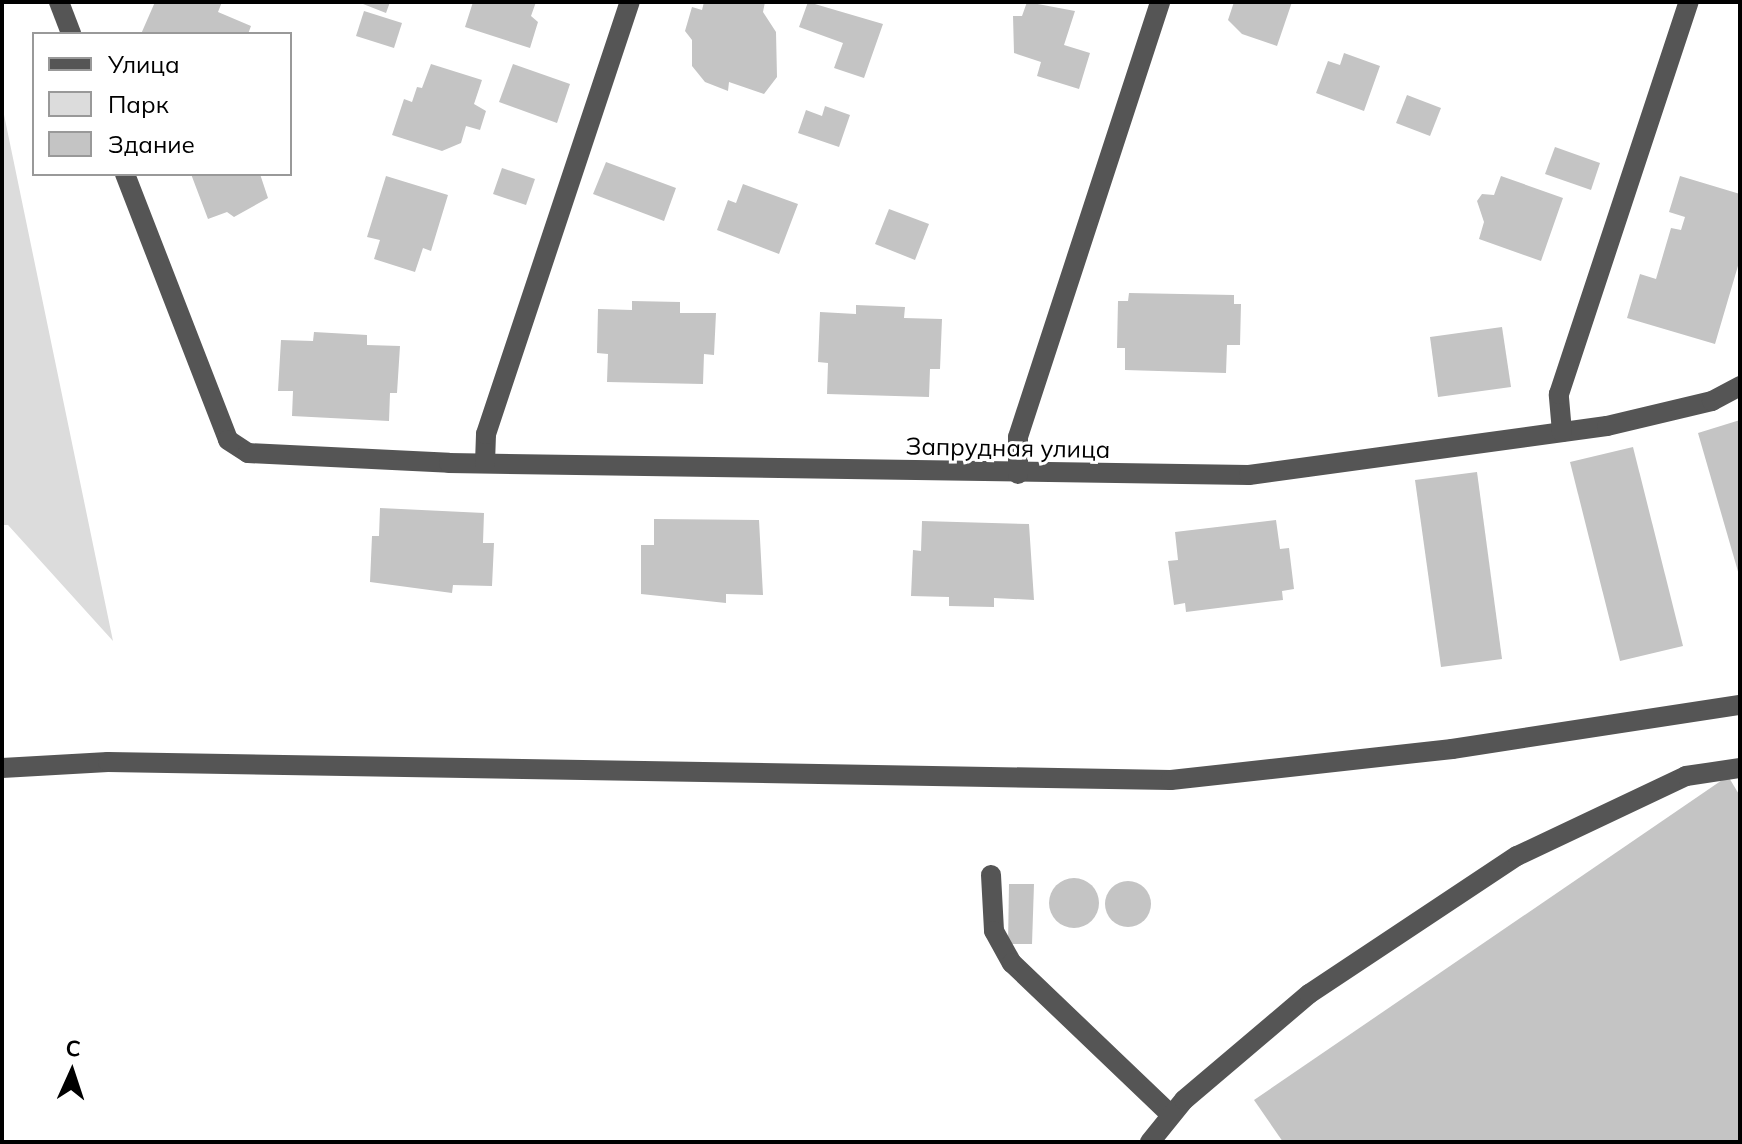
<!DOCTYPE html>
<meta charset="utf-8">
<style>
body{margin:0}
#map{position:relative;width:1742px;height:1144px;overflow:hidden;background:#fff;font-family:Mulish,sans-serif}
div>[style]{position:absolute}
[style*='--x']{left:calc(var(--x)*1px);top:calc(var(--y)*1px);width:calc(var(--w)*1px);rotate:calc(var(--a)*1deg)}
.green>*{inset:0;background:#dcdcdc}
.building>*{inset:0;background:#c4c4c4}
.round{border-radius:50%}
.minor>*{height:20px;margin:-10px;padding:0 10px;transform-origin:10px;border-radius:10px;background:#555}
span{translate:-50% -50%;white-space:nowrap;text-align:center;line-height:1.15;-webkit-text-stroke:6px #fff;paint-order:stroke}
.street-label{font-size:24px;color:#000}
.frame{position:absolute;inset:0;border:4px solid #000;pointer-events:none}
.legend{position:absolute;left:32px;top:32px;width:260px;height:144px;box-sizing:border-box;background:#fff;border:2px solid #999;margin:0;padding:10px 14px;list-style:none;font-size:24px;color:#000}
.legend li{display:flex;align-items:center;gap:16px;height:40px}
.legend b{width:40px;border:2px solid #999}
.north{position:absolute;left:32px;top:1032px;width:80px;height:80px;-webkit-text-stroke:6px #fff;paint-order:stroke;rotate:3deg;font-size:22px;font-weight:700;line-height:32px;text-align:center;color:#000}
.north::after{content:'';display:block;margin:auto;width:28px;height:36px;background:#000;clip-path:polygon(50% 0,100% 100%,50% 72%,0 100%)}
</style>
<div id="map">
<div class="green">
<div style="clip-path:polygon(2px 105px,113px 641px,8px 525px,2px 525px)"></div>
</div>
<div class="building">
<div style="clip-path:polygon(155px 2px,222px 2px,218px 12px,251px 26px,248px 34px,141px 34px)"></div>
<div style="clip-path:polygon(358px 2px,390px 2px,386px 13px)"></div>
<div style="clip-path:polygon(473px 2px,536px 2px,531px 16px,538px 22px,530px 48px,465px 27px)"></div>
<div style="clip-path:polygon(704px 2px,765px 2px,763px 12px,776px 32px,777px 77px,764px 94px,729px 82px,728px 91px,705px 82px,692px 66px,692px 40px,685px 31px,692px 7px,702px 10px)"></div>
<div style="clip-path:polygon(808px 2px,883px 24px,864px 78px,834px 68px,843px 43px,799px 27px)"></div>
<div style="clip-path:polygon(1027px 2px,1075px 11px,1064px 45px,1090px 53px,1079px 89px,1037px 76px,1041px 62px,1014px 53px,1013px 16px,1022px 16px)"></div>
<div style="clip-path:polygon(1234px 2px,1292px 2px,1277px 46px,1242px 34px,1228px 20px)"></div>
<div style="clip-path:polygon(364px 11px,402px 23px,394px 48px,356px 36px)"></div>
<div style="clip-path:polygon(1344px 53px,1380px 66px,1364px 111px,1316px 93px,1328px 61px,1340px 65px)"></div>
<div style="clip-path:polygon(431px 64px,482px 80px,474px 104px,486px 111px,480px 130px,466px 126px,461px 143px,442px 151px,392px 135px,404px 99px,412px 102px,417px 87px,422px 88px)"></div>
<div style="clip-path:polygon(513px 64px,570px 84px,557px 123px,499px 102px)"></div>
<div style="clip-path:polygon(1407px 95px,1441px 108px,1430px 136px,1396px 123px)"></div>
<div style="clip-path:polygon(825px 106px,850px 115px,839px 147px,798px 133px,806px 110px,822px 116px)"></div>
<div style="clip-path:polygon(1555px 147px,1600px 163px,1591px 190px,1545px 174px)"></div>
<div style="clip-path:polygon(606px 162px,676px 188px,664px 221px,593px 194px)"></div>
<div style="clip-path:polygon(502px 168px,535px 179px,526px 205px,493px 194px)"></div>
<div style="clip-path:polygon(191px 174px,260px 174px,268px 198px,234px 217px,227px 212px,208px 219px)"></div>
<div style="clip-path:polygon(386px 176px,448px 195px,431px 251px,423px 248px,415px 272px,374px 259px,380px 240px,367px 237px)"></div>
<div style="clip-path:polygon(1501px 176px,1563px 198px,1541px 261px,1479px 239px,1484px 222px,1477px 201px,1482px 194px,1494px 195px)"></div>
<div style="clip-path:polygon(1680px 176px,1740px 194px,1740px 259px,1715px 344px,1627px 318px,1640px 274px,1656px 279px,1671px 228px,1681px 230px,1685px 217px,1669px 212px)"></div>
<div style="clip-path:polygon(743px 184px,798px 204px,779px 254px,717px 230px,728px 200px,736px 203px)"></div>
<div style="clip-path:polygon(889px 209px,929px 224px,915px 260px,875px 244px)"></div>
<div style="clip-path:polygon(1129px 293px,1234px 295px,1234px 304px,1241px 304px,1240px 345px,1227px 345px,1226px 373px,1125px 370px,1125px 348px,1117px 348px,1118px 301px,1128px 301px)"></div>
<div style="clip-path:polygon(632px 301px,680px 302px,680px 313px,716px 313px,714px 355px,704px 354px,703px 384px,607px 382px,608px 354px,597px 353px,598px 309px,632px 310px)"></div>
<div style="clip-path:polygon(856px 305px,905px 307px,904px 318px,942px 319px,940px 369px,930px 369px,929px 397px,827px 394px,828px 363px,818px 362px,820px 312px,856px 314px)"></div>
<div style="clip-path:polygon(1502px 327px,1511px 387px,1438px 397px,1430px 337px)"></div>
<div style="clip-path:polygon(314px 332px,367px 335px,367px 345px,400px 346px,397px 393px,390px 393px,389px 421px,292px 416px,293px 391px,278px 391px,281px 340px,313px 341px)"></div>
<div style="clip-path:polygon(1740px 420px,1740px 575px,1739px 575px,1698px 433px)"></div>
<div style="clip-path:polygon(1633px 447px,1683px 646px,1620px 661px,1570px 462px)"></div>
<div style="clip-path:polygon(1477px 472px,1502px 659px,1441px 667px,1415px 480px)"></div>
<div style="clip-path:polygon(380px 508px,484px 513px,483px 543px,494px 543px,492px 586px,453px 585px,452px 593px,370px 582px,372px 536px,379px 536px)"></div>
<div style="clip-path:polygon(654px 519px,759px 520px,763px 595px,726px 594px,726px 603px,641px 594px,641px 545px,654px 545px)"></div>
<div style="clip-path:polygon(1276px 520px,1280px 549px,1289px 548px,1294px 589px,1282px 591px,1283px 600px,1186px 612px,1185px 603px,1174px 605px,1168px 561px,1178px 560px,1175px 532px)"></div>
<div style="clip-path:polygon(922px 521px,1029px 524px,1034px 600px,994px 598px,994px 607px,949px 606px,949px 597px,911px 596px,913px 550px,921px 551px)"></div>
<div style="clip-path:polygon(1728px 776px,1740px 796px,1740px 1142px,1283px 1142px,1254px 1100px)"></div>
<div class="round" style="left:1049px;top:878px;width:50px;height:50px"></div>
<div class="round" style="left:1105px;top:881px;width:46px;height:46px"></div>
<div style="clip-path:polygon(1009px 884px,1034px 884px,1032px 944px,1008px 944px)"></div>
</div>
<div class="minor">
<div style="--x:59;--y:2;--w:34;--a:69"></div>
<div style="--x:125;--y:174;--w:285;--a:68.8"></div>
<div style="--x:228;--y:440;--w:24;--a:33"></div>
<div style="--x:248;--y:453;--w:201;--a:2.8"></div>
<div style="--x:449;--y:463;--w:800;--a:0.86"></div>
<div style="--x:1249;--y:475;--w:361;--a:-7.8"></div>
<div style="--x:1607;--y:426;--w:108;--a:-13.4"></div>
<div style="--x:1712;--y:401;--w:32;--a:-28"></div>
<div style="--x:1562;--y:432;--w:38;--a:-95"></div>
<div style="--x:1559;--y:394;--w:413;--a:-71.7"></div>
<div style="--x:485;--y:463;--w:29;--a:-88"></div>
<div style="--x:486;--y:434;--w:455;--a:-71.6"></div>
<div style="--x:1018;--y:474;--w:37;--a:-90"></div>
<div style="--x:1018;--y:437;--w:458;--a:-71.9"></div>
<div style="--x:2;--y:768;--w:106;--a:-3.2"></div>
<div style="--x:108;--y:762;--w:1063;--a:0.97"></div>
<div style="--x:1171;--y:780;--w:283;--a:-6.3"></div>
<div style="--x:1452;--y:749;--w:291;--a:-8.7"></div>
<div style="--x:991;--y:875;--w:56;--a:86.9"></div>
<div style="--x:994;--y:931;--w:37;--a:61"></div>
<div style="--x:1012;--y:963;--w:220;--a:43.7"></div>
<div style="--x:1150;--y:1142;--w:54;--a:-51"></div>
<div style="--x:1184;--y:1100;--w:164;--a:-40.3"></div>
<div style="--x:1309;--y:994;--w:250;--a:-33.6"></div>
<div style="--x:1517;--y:856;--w:187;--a:-25.3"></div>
<div style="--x:1686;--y:776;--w:55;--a:-8.4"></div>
</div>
<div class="street-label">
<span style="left:1008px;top:448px;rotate:1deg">Запрудная улица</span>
</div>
<div class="frame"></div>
<ul class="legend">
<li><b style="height:10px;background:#555"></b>Улица</li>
<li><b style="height:22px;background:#dcdcdc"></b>Парк</li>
<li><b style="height:22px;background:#c4c4c4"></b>Здание</li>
</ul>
<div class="north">С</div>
</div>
